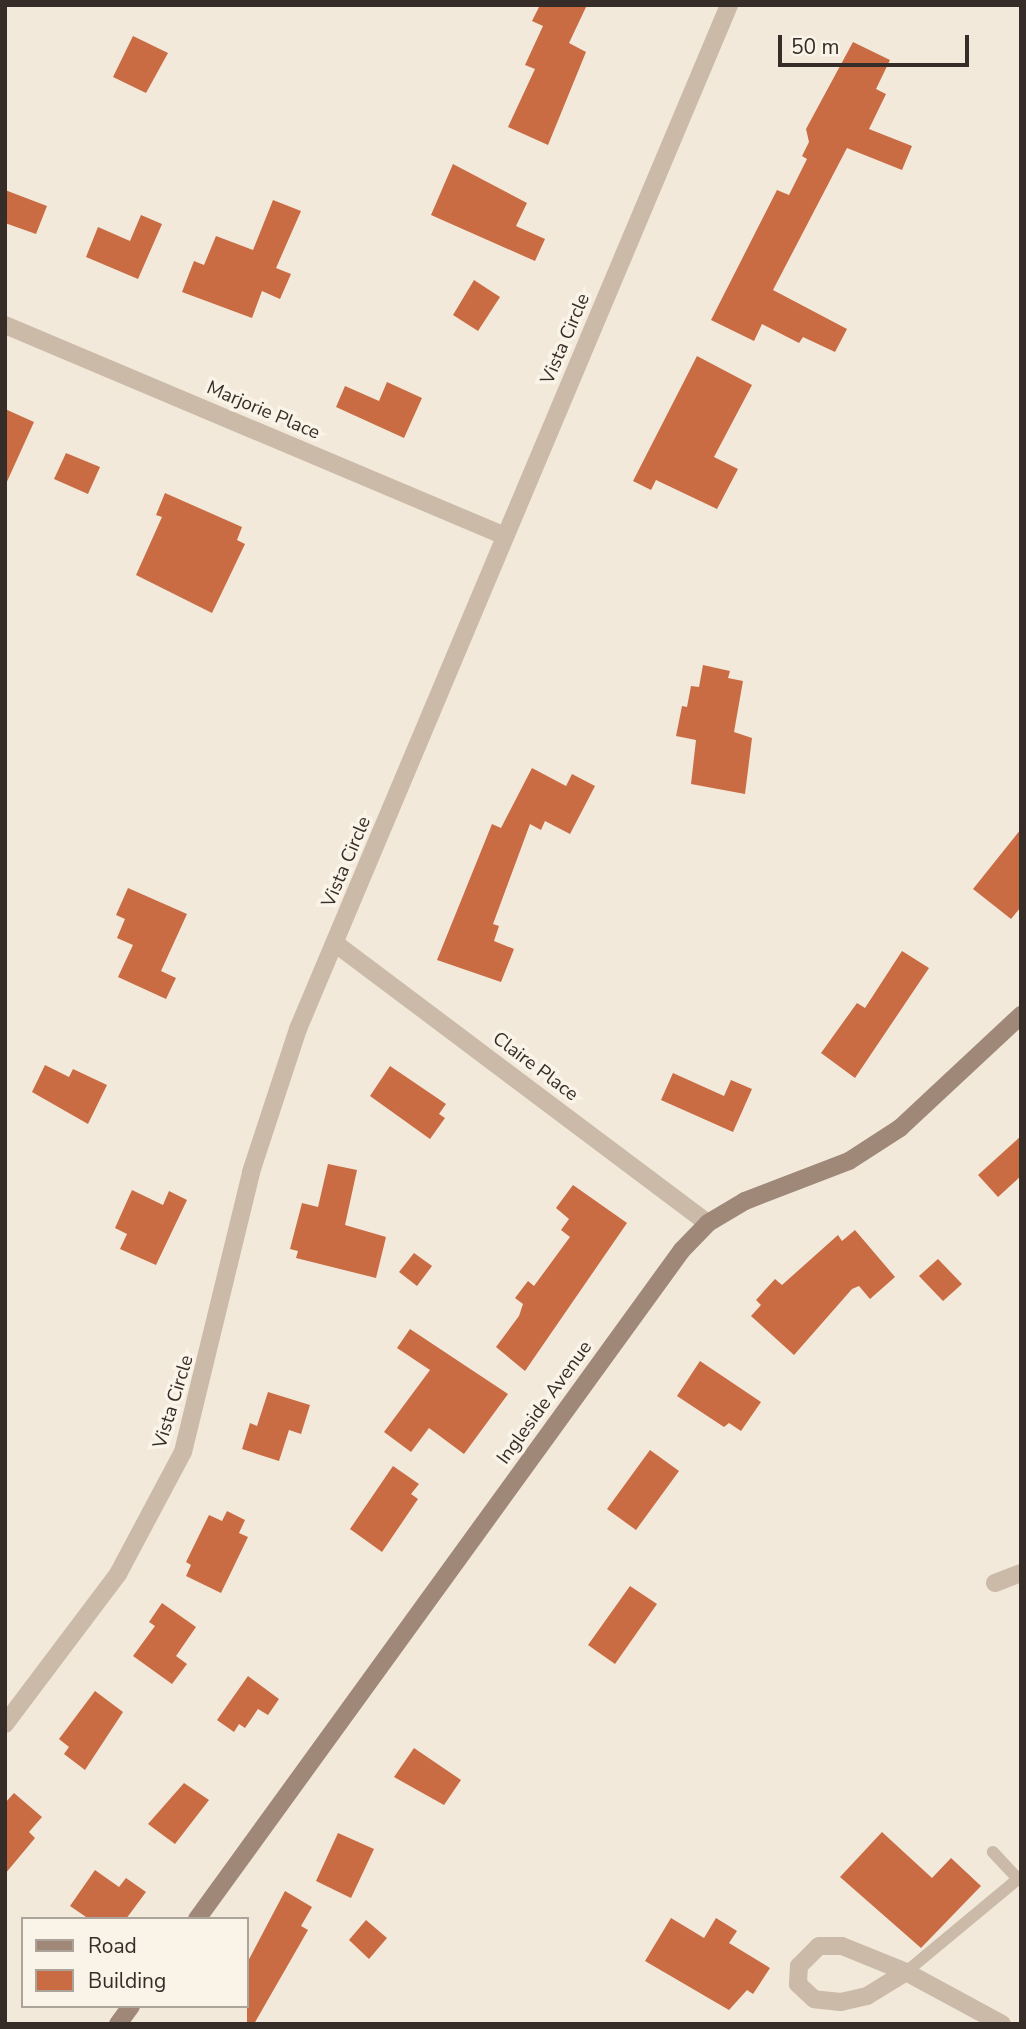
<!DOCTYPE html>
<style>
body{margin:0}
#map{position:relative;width:1026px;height:2029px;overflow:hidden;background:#f2e9db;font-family:"Nunito Sans",sans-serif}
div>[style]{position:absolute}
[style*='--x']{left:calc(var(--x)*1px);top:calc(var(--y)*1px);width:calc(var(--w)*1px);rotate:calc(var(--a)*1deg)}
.building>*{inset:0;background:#c96c43}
.lane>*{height:12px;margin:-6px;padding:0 6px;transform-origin:6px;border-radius:6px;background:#cbbaa7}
.street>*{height:18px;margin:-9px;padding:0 9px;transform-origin:9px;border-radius:9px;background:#cbbaa7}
.secondary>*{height:18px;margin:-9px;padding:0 9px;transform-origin:9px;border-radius:9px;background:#9f8878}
span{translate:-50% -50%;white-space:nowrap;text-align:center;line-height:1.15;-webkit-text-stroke:7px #faf3e8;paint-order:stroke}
.street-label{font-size:19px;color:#372d28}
.frame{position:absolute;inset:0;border:7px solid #372d28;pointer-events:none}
.legend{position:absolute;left:21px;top:1917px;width:228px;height:91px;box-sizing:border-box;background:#faf3e8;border:2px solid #aca49b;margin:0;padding:9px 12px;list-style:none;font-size:21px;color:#372d28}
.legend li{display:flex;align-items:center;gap:14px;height:35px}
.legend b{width:35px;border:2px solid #aca49b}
.scale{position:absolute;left:778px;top:35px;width:191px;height:32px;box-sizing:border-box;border:4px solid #372d28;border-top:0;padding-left:9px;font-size:21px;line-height:24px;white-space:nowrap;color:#372d28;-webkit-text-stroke:5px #faf3e8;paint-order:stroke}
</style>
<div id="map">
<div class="building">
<div style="clip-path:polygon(540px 5px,587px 5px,569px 43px,586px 52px,548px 145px,508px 127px,535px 69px,525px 65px,543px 26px,532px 21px)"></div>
<div style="clip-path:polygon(133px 36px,168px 53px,146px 93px,113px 77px)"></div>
<div style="clip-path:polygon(853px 42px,890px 60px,876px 89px,886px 94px,869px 129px,912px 146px,902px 170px,847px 148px,773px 290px,847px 329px,835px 352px,803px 337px,799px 343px,762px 324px,754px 341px,711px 320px,777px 190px,789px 195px,807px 159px,802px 156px,809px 142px,806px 129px)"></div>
<div style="clip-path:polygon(453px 164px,527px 203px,516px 226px,545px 239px,535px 261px,431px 215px)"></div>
<div style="clip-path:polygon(5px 190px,47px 206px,36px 234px,5px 223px)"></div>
<div style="clip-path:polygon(273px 200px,301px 211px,276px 268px,291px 274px,280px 299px,262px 291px,252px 318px,182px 292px,194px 261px,204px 265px,216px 236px,253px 250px)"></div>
<div style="clip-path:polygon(141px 215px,162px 224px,138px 279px,86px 257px,98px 227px,130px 241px)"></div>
<div style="clip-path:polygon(474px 280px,500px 297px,478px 331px,453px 315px)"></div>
<div style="clip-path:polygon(697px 356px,752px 385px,714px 457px,738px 469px,717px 509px,656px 480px,651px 490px,633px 481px)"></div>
<div style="clip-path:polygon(387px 382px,422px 398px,404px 438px,336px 407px,345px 386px,379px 401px)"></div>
<div style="clip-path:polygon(5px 409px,34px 422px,5px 486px)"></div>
<div style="clip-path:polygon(66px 453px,100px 467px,88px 494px,54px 479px)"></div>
<div style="clip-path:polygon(165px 493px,242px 527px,237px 540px,245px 544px,212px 613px,136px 575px,162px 517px,156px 515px)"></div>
<div style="clip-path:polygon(703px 665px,730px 671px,728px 678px,743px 681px,734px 732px,752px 738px,745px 794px,691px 784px,696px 740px,676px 736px,682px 706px,687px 707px,691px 686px,699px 687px)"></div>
<div style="clip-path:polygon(532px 768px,566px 786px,572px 774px,595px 786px,570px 834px,545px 821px,541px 830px,530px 824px,493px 924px,499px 926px,494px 941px,514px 949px,501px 982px,437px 960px,492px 824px,501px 828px)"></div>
<div style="clip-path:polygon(1021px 829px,1021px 907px,1011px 919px,973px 889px)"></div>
<div style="clip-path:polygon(128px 888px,187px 914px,161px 971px,176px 978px,166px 999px,118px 977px,133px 945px,117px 938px,125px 919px,116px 915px)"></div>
<div style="clip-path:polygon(902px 951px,929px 968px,855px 1078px,821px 1053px,857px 1003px,865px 1008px)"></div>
<div style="clip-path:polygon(45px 1065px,69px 1077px,73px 1069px,107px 1085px,88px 1124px,32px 1092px)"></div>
<div style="clip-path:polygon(390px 1066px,446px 1104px,439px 1114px,445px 1118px,430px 1139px,370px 1096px)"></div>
<div style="clip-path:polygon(673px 1073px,724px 1096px,731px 1080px,752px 1089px,733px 1132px,661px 1100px)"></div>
<div style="clip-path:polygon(1021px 1136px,1021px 1176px,998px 1197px,978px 1175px)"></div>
<div style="clip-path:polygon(328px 1164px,357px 1170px,345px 1225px,386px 1237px,376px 1278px,296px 1258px,298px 1251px,290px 1249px,302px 1203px,318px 1207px)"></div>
<div style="clip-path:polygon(573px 1185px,627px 1223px,525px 1371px,496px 1347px,519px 1316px,523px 1304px,515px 1298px,528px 1281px,534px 1286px,570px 1237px,561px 1230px,569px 1219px,556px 1208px)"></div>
<div style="clip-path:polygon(132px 1190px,163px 1205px,169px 1191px,187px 1200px,156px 1265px,120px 1249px,127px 1234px,115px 1228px)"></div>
<div style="clip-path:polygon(855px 1230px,895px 1277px,870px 1299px,859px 1286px,852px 1289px,794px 1355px,751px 1316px,761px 1305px,756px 1300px,775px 1279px,782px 1285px,838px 1235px,842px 1241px)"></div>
<div style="clip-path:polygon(414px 1253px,432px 1266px,417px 1286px,399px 1272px)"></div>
<div style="clip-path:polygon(938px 1259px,962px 1284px,943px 1301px,919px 1276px)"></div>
<div style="clip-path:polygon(410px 1329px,508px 1394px,464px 1454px,429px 1428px,411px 1452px,384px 1432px,430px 1370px,397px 1348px)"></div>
<div style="clip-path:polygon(700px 1361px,761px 1402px,741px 1431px,729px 1423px,724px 1427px,677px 1396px)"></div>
<div style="clip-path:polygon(268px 1392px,310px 1405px,301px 1434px,289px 1430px,279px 1461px,242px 1449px,250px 1423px,257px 1426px)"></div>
<div style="clip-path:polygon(650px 1450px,679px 1471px,636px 1530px,607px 1509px)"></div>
<div style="clip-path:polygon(393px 1466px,419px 1484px,411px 1494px,418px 1499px,382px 1552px,350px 1529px)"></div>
<div style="clip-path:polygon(227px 1511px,245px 1520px,239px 1533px,248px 1537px,221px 1593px,186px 1576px,191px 1565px,186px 1562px,209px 1515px,222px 1521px)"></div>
<div style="clip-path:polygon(630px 1586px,657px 1604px,615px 1664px,588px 1645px)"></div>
<div style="clip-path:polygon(162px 1603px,196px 1627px,176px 1656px,187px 1664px,172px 1684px,133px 1656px,155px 1626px,149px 1622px)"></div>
<div style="clip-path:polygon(248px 1676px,279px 1699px,268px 1715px,258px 1709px,245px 1728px,239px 1724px,234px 1732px,217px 1720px)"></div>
<div style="clip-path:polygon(95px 1691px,123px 1712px,85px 1770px,64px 1754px,69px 1747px,59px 1739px)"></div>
<div style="clip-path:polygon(414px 1748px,461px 1780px,444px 1805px,394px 1777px)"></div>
<div style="clip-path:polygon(184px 1783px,209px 1800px,175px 1844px,148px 1824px)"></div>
<div style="clip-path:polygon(14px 1793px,42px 1817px,29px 1832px,35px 1838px,5px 1874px,5px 1803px)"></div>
<div style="clip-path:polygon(882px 1832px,932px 1878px,951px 1858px,981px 1886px,921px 1948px,840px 1877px)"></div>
<div style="clip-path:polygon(338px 1833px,374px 1849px,351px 1898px,316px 1881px)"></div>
<div style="clip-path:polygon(95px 1870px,119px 1887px,126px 1878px,146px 1892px,126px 1919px,89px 1919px,70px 1906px)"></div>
<div style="clip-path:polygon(285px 1891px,312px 1907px,301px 1926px,308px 1930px,254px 2024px,247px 2024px,247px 1963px)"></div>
<div style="clip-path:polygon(671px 1918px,704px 1938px,716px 1918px,737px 1931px,729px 1943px,770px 1968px,753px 1994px,747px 1990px,729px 2010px,645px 1961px)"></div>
<div style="clip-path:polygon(366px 1920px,387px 1938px,369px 1959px,349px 1940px)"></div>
</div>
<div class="lane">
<div style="--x:906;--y:1972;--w:146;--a:-39.7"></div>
<div style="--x:1018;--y:1879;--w:37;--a:-133"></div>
</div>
<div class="street">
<div style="--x:5;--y:325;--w:543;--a:22.88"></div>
<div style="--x:336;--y:944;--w:465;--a:36.9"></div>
<div style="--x:995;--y:1583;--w:28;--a:-21"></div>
<div style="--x:5;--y:1724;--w:188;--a:-53"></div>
<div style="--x:118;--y:1574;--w:138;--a:-62"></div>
<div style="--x:183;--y:1452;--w:288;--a:-76.3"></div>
<div style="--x:251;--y:1172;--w:151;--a:-71.8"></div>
<div style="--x:298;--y:1029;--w:1111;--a:-67.17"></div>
<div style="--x:906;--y:1972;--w:46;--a:148.4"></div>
<div style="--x:867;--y:1996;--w:27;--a:167"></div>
<div style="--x:841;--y:2002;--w:27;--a:-174"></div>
<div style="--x:814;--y:1999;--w:22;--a:-137"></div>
<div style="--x:798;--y:1984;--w:18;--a:-87"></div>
<div style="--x:799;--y:1966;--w:28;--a:-45"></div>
<div style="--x:819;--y:1946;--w:23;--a:0"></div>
<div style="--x:842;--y:1946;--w:69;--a:22.1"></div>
<div style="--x:906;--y:1972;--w:109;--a:28.4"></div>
</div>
<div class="secondary">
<div style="--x:197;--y:1919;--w:826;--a:-54.06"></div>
<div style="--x:682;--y:1250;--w:37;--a:-46"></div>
<div style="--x:708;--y:1223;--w:43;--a:-30.7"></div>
<div style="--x:745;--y:1201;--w:111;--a:-21"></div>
<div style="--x:849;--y:1161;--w:61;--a:-32.9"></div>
<div style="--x:900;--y:1128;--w:166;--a:-43"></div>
<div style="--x:118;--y:2024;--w:22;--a:-54"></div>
</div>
<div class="street-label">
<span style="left:566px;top:339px;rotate:-67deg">Vista Circle</span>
<span style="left:263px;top:411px;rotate:23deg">Marjorie Place</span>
<span style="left:347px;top:862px;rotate:-67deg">Vista Circle</span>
<span style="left:535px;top:1067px;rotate:37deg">Claire Place</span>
<span style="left:174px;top:1402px;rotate:-73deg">Vista Circle</span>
<span style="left:545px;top:1403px;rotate:-54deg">Ingleside Avenue</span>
</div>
<div class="frame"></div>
<ul class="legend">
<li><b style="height:9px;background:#9f8878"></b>Road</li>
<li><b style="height:19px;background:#c96c43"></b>Building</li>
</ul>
<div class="scale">50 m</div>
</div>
